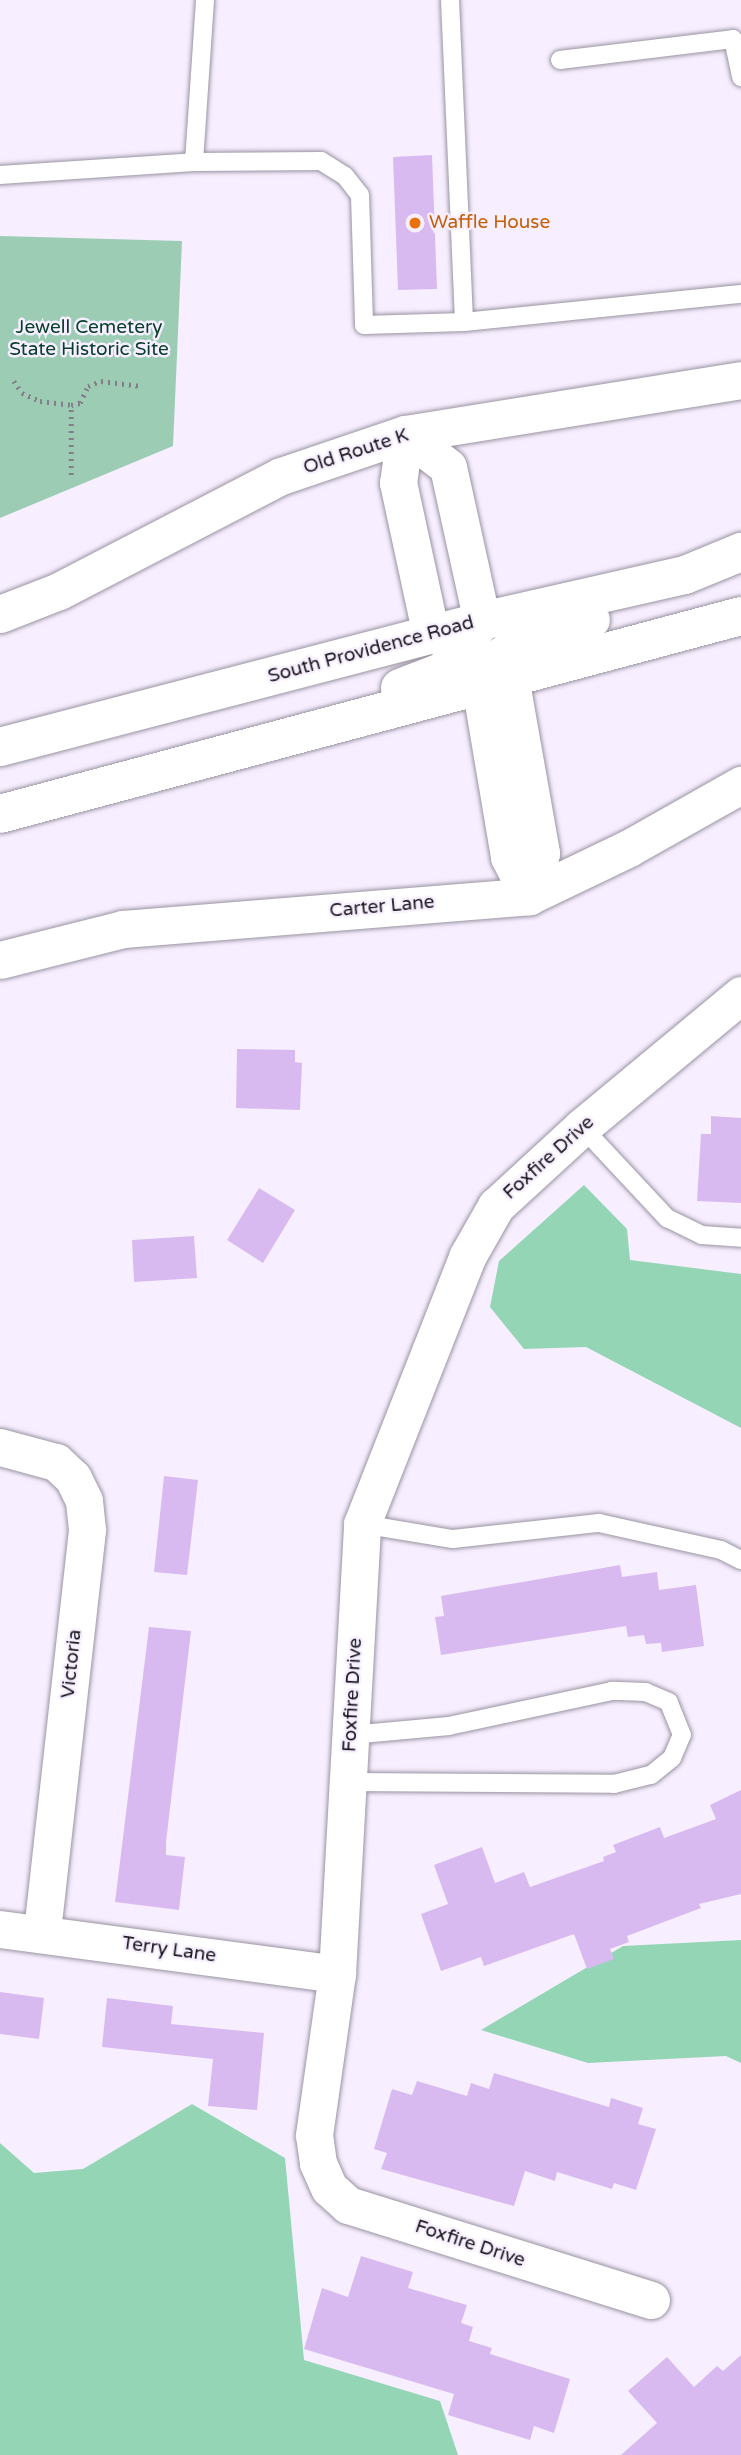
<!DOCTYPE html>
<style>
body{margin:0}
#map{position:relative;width:741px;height:2455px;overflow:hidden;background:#f7efff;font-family:"Varela Round",sans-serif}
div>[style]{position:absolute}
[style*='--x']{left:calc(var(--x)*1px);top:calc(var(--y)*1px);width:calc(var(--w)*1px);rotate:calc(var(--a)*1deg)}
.green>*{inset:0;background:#9ccdb4}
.forest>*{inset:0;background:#93d5b5}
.building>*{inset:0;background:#d8baf1}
.path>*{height:4.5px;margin-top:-2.25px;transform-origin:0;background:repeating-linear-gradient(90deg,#837e88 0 2px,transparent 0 7px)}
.roads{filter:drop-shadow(0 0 2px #9a93a1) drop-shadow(0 0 2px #9a93a1)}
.service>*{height:18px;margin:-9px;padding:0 9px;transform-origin:9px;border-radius:9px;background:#fff}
.minor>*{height:37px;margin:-18.5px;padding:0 18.5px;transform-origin:18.5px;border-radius:18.5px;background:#fff}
.primary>*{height:38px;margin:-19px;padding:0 19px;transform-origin:19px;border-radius:19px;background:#fff}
.dots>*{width:19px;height:19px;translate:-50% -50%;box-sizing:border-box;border:4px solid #f7efff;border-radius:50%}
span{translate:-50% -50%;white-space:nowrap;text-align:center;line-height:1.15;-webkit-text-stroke:5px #f7efff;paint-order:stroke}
.food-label{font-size:19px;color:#c56008}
.left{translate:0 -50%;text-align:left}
.park-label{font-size:19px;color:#09402c}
.street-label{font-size:19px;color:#17151a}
</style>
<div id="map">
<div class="green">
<div style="clip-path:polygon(0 236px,182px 241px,173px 446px,0 518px)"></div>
</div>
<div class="forest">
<div style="clip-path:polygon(584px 1185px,627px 1229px,630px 1260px,741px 1274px,741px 1428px,586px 1347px,524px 1349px,490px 1307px,499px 1261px)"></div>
<div style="clip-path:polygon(741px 1940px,741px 2063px,726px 2056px,588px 2063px,481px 2030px,623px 1946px)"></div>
<div style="clip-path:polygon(192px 2104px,285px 2158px,304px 2360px,440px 2401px,458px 2455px,0 2455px,0 2143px,34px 2173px,83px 2169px)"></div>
</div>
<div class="building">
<div style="clip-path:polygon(432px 155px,437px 289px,398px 290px,393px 157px)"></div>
<div style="clip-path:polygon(237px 1049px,295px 1050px,295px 1062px,302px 1063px,300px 1110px,236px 1108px)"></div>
<div style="clip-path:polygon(711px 1116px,741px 1118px,741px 1203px,697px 1201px,701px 1134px,711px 1134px)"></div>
<div style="clip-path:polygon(259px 1188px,295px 1210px,263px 1263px,227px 1240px)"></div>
<div style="clip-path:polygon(194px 1236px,197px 1278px,134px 1282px,132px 1240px)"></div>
<div style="clip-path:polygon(164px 1476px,198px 1480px,187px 1575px,154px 1572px)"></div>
<div style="clip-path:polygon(620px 1565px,622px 1577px,657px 1572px,659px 1590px,696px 1585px,704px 1646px,662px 1652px,661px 1643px,646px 1644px,644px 1635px,628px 1637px,626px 1626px,441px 1655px,435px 1617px,444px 1616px,441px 1596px)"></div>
<div style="clip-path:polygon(149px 1627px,191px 1631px,166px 1842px,166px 1855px,185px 1857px,179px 1910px,115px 1902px)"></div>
<div style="clip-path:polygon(741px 1790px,741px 1894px,699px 1904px,701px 1908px,627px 1936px,629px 1942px,610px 1949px,614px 1959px,587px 1969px,574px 1934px,484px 1966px,481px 1957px,441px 1971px,421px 1914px,448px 1904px,434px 1865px,482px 1847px,495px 1883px,524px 1872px,530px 1887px,604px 1861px,603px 1857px,616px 1852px,613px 1845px,660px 1827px,664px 1838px,716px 1819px,710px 1805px)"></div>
<div style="clip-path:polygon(0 1992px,44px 1998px,39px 2039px,0 2034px)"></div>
<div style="clip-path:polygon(107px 1998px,173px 2006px,171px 2024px,264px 2033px,257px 2110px,208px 2106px,213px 2059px,102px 2047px)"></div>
<div style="clip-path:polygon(494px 2073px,609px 2107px,611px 2098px,643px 2108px,638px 2124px,656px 2129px,636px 2190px,614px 2183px,612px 2189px,557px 2172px,555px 2181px,525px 2171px,514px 2206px,381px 2169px,387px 2153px,374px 2149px,392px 2089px,412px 2095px,417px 2081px,467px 2096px,471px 2083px,489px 2089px)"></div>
<div style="clip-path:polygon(361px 2256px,413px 2272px,408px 2288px,467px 2305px,461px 2323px,473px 2327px,469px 2341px,492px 2348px,490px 2354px,570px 2379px,554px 2433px,534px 2426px,530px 2440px,448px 2415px,454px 2394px,304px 2349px,322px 2288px,348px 2297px)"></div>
<div style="clip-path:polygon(741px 2355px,741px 2455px,621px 2455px,657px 2423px,628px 2391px,667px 2357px,694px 2387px,717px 2366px,723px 2371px)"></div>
</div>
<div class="path">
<div style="--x:14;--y:381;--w:14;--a:56"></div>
<div style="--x:22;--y:393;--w:20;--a:24"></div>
<div style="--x:40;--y:401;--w:31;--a:7"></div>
<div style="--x:71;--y:475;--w:70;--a:-90"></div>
<div style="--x:71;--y:405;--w:9;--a:-13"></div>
<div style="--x:80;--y:403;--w:19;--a:-65"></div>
<div style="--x:88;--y:386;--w:14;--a:-21"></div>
<div style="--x:101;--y:381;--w:40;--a:7.1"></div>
</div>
<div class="roads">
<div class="service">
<div style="--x:450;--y:0;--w:322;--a:87.5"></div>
<div style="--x:560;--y:60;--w:174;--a:-6.9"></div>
<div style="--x:733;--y:39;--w:39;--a:78"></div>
<div style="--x:194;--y:162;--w:162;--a:-86.1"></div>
<div style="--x:0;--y:175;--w:194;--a:-3.8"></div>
<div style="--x:194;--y:162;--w:127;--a:-0.5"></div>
<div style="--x:321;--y:161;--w:28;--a:32"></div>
<div style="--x:345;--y:176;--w:24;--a:52"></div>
<div style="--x:360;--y:195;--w:130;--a:88.2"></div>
<div style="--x:364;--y:325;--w:100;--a:-1.7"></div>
<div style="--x:464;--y:322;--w:278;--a:-5.8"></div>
<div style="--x:582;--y:1127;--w:125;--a:47"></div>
<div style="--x:667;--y:1218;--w:39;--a:26"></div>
<div style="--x:702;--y:1235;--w:39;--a:4"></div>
<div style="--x:362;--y:1524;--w:92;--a:9.4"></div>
<div style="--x:453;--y:1539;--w:147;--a:-6.3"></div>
<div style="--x:599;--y:1523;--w:125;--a:12.5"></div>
<div style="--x:721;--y:1550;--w:22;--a:27"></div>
<div style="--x:347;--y:1782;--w:267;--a:0.4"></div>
<div style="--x:614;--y:1784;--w:38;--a:-14"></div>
<div style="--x:651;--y:1775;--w:27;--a:-39"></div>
<div style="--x:672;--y:1758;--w:25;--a:-67"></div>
<div style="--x:682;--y:1735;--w:35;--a:-112"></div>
<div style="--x:669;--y:1702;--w:25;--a:-157"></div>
<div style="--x:646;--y:1692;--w:34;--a:-178"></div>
<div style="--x:612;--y:1691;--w:167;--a:167.9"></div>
<div style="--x:449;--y:1726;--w:99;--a:174.8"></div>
</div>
<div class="minor">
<div style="--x:0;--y:614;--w:63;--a:-21.3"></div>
<div style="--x:59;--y:591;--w:250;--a:-27.4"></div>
<div style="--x:281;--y:476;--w:131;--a:-18.7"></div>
<div style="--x:405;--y:434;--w:340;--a:-9.1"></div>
<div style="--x:431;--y:635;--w:156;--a:-102.2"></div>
<div style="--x:398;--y:483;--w:49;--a:-81.9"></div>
<div style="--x:405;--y:434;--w:54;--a:37.5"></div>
<div style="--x:448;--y:467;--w:158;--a:77.6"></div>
<div style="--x:510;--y:677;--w:179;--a:80"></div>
<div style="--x:541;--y:853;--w:45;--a:105.6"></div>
<div style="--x:480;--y:685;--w:174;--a:80.4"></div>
<div style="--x:509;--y:857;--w:44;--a:62.9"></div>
<div style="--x:0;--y:960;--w:127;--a:-14.1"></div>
<div style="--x:123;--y:929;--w:407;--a:-4.6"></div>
<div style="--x:529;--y:896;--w:111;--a:-25.6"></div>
<div style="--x:629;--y:848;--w:129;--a:-29.4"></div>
<div style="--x:0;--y:1447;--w:58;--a:15"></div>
<div style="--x:56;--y:1462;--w:23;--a:43"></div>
<div style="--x:73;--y:1478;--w:25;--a:64"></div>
<div style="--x:84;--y:1501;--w:29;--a:84"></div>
<div style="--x:87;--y:1530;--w:406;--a:96.4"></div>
<div style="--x:0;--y:1929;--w:340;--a:7.6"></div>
<div style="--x:651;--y:2300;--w:318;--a:-162.6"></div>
<div style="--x:348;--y:2205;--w:25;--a:-138"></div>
<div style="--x:329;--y:2188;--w:27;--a:-114"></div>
<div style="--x:318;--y:2163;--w:28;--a:-98"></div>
<div style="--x:314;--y:2135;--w:163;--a:-81.9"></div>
<div style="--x:337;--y:1974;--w:451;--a:-86.8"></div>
<div style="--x:362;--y:1524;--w:287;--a:-68.5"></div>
<div style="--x:467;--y:1257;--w:59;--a:-60.4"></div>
<div style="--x:496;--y:1206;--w:117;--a:-42.6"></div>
<div style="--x:582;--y:1127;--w:207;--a:-39.7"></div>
</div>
<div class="primary">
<div style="--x:480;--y:685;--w:19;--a:-69"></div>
<div style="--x:487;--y:667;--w:44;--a:-35.8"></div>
<div style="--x:523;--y:641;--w:71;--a:-17.2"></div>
<div style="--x:400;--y:688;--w:47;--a:-21.1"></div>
<div style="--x:444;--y:671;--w:63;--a:-52.8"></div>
<div style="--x:0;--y:747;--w:498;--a:-14.6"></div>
<div style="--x:482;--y:621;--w:208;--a:-12.8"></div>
<div style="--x:685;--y:575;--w:61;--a:-22.3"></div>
<div style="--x:0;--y:814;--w:767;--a:-14.96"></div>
</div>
</div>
<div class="dots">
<div style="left:415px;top:223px;background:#e8710a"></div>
</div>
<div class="food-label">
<span class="left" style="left:429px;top:223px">Waffle House</span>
</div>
<div class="park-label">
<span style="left:89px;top:339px">Jewell Cemetery<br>State Historic Site</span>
</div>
<div class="street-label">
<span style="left:356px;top:452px;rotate:-18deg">Old Route K</span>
<span style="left:371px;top:650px;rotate:-15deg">South Providence Road</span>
<span style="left:382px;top:907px;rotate:-5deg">Carter Lane</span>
<span style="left:549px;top:1158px;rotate:-42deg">Foxfire Drive</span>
<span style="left:72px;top:1664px;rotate:-84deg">Victoria</span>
<span style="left:353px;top:1695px;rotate:-87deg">Foxfire Drive</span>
<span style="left:169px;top:1950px;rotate:8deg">Terry Lane</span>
<span style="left:470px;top:2244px;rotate:18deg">Foxfire Drive</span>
</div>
</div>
